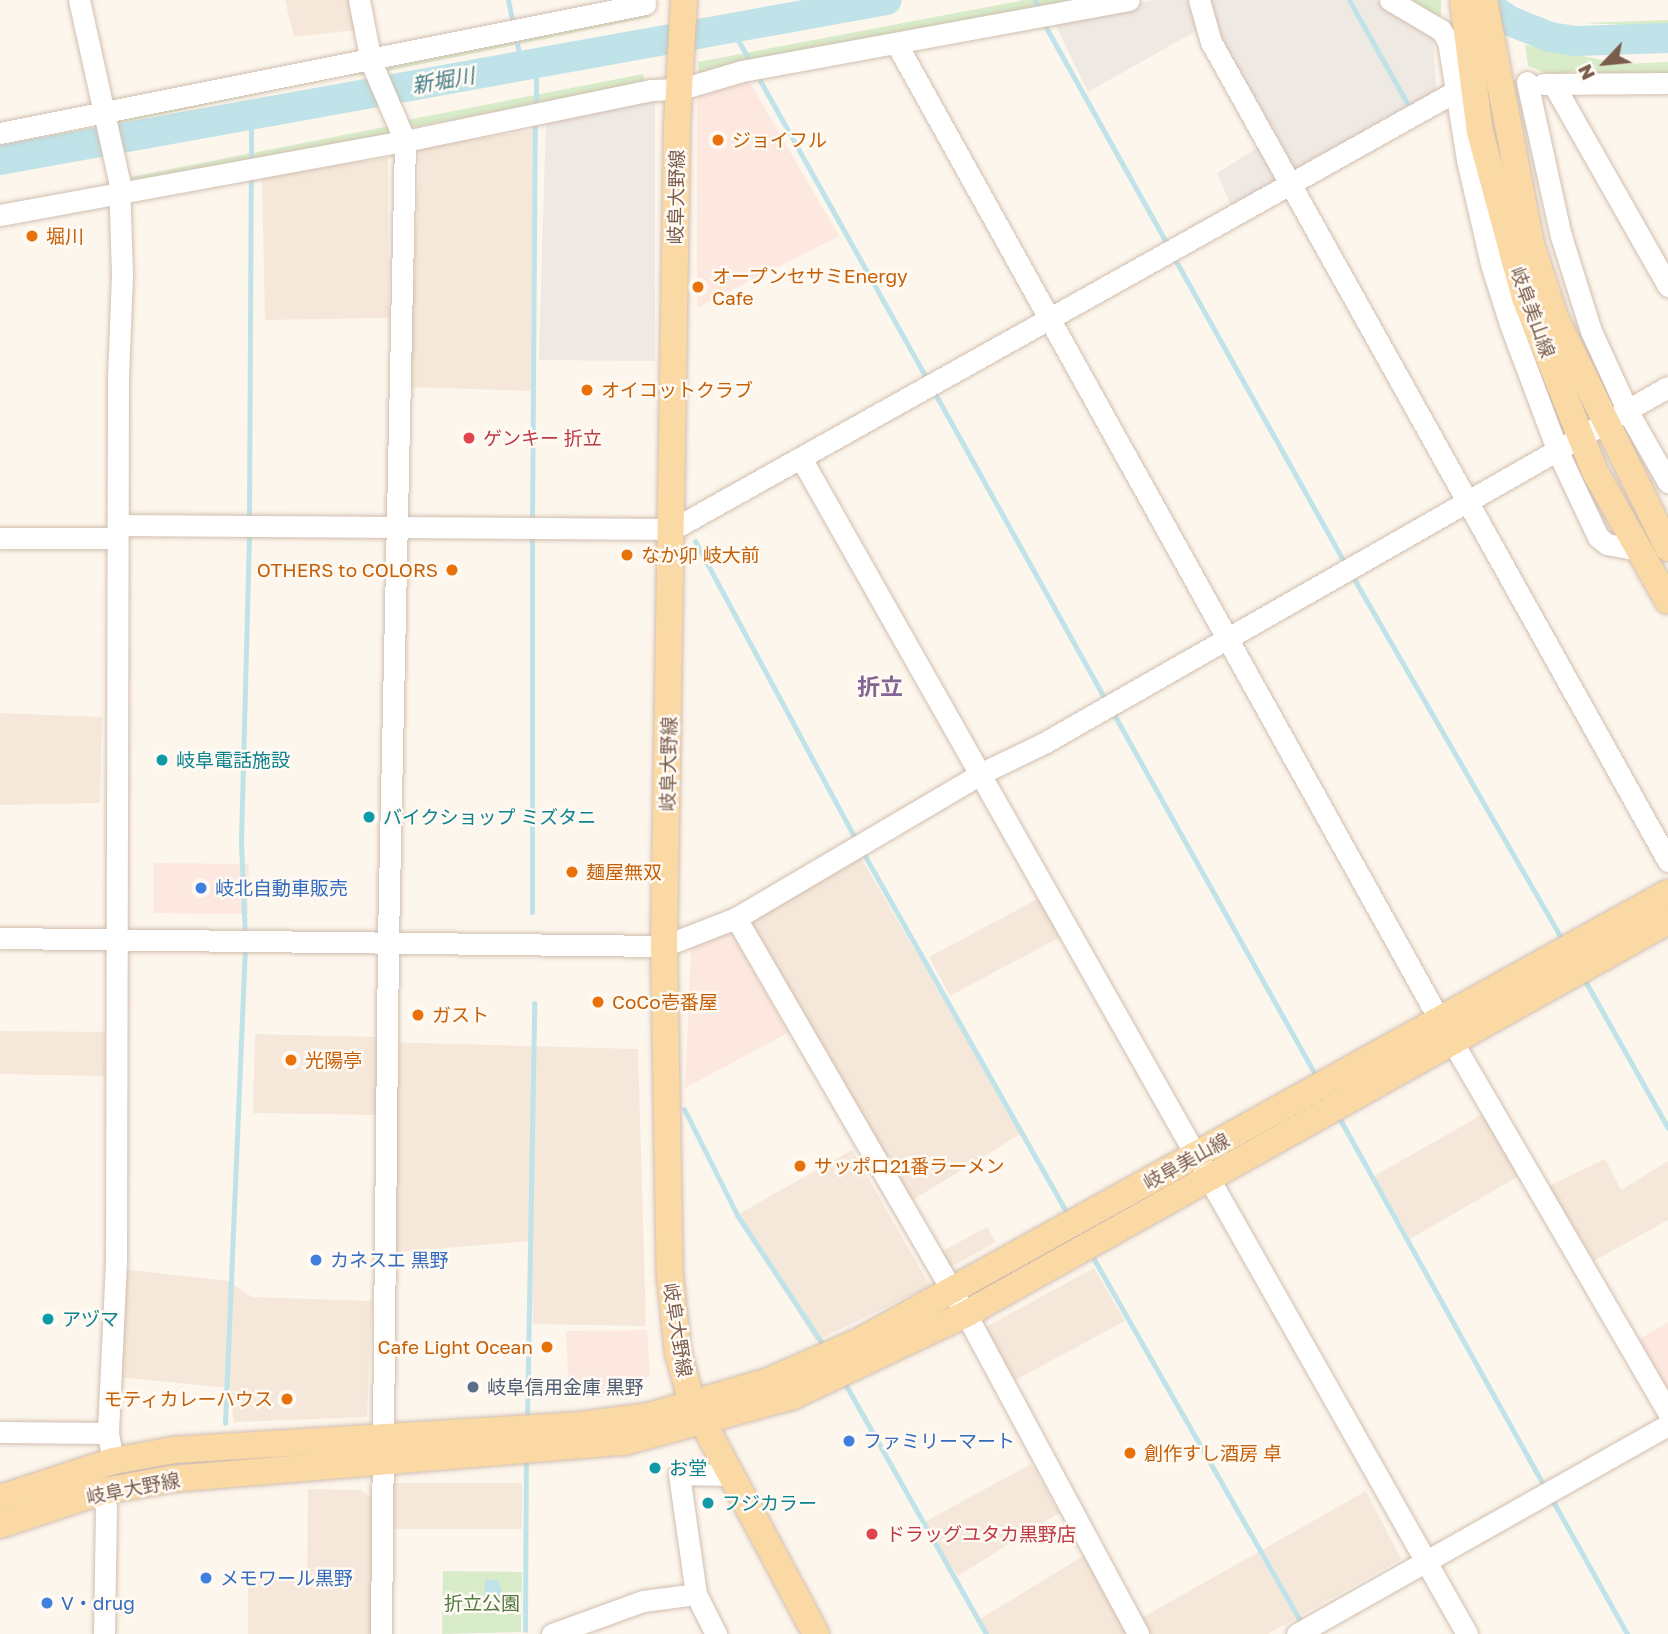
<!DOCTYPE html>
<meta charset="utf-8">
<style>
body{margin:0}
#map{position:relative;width:1668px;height:1634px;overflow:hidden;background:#fdf6ec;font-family:"Golos Text","Noto Sans JP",sans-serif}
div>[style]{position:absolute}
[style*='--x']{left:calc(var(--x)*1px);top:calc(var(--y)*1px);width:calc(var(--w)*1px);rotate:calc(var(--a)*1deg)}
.residential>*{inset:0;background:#f5e8da}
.commercial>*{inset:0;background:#fde8e0}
.industrial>*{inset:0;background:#efe9e4}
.green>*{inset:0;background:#d8ecc9}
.water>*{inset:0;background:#bfe3e8}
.stream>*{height:5px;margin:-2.5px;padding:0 2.5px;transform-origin:2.5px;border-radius:2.5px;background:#bfe3e8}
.river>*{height:30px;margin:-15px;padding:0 15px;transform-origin:15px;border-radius:15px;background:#bfe3e8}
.roads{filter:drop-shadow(0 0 2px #d1beb0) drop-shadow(0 0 2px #d1beb0)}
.minor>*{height:21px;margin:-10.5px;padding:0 10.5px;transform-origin:10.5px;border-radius:10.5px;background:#fff}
.major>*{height:26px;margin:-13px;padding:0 13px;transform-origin:13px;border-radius:13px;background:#fbd9a5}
.dots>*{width:19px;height:19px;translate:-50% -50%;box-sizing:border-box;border:4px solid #fffaf3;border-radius:50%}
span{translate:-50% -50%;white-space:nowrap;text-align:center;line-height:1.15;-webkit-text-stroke:5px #fffaf3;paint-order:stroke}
.food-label{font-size:19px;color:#c56008}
.left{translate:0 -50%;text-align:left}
.right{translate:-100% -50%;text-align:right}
.street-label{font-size:19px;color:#7a5c4d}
.health-label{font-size:19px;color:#be3a42}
.culture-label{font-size:19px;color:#0d838f}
.shop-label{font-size:19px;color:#366cbe}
.service-label{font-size:19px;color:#4e5e75}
.park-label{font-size:19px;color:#537a41}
.water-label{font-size:21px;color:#437c86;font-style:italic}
.quarter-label{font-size:23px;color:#846695;font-weight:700}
.north{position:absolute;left:1570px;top:28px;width:70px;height:70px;-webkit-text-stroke:5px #fffaf3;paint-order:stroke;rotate:244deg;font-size:19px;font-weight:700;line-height:28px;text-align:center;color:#7a5c4d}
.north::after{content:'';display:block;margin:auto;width:24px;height:32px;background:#7a5c4d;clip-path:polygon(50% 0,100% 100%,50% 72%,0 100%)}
</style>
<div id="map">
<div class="residential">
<div style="clip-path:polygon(285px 0,349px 0,355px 30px,294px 37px)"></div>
<div style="clip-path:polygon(533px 130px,531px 391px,409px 387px,420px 148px)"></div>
<div style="clip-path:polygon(388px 158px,389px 318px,265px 320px,262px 177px)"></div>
<div style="clip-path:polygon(0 713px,102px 717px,100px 803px,0 805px)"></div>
<div style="clip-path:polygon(860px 856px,1022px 1133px,898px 1209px,746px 923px)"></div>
<div style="clip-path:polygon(1043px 896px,1064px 935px,950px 996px,929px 957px)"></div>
<div style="clip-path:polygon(0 1031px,105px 1032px,105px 1076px,0 1074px)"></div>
<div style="clip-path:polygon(255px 1034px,380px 1037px,379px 1115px,253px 1113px)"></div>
<div style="clip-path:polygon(386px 1042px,638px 1049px,646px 1326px,533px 1324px,531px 1241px,385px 1253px)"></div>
<div style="clip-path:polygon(1485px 1113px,1521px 1175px,1410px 1239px,1374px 1176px)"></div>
<div style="clip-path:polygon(852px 1150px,930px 1286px,816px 1341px,737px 1215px)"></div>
<div style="clip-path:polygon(1605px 1159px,1621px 1190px,1668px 1161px,1668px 1220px,1594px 1261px,1549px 1186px)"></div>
<div style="clip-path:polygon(987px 1227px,996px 1242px,945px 1270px,937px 1254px)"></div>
<div style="clip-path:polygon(1094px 1268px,1125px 1321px,1012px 1382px,984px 1328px)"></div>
<div style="clip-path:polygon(122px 1269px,228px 1281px,252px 1297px,372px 1301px,367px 1417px,234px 1422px,229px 1388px,108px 1376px)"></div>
<div style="clip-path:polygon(1031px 1464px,1059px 1513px,958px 1576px,923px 1523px)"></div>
<div style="clip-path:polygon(391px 1483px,522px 1483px,522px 1529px,392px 1529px)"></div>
<div style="clip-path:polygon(308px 1489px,361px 1490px,373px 1499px,371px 1634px,248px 1634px,248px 1578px,307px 1579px)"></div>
<div style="clip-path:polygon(1366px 1491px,1401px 1559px,1268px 1634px,1146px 1634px,1138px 1620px)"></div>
<div style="clip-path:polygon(1090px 1552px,1134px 1634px,985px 1634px,978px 1620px)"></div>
</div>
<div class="commercial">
<div style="clip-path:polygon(749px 81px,839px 236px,697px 308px,697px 97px)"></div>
<div style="clip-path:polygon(154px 863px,249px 864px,248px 914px,153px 913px)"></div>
<div style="clip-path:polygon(729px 926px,788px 1033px,685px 1088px,691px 949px)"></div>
<div style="clip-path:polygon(1668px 1322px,1668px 1400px,1636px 1341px)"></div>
<div style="clip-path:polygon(647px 1330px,650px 1374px,629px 1396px,569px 1398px,566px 1331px)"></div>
</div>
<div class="industrial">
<div style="clip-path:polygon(1153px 0,1376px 0,1432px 32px,1437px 93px,1233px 210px,1217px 173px,1262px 145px,1212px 22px,1088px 92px,1054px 21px)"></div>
<div style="clip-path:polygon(655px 97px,655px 361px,539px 360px,546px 118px)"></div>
</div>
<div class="green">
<div style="clip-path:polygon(1024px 0,1076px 0,699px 73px,698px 62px)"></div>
<div style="clip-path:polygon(1408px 0,1441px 0,1441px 16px,1424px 11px)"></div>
<div style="clip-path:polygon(649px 8px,650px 17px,387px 71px,388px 63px)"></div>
<div style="clip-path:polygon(1668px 20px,1668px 27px,1583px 23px)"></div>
<div style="clip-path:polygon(1525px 45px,1623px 64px,1668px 62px,1668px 76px,1620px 79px,1572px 71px,1560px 78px,1528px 66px)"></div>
<div style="clip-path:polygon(361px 67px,365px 75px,343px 76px,111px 125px,112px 118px)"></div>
<div style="clip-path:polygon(643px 74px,645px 83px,405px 129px,402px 121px)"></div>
<div style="clip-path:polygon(389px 126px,391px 135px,130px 186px,126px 178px)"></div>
<div style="clip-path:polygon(443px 1571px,522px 1572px,521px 1632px,442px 1634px)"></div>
</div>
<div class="water">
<div style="clip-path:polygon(485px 1580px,498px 1580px,506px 1603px,484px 1602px)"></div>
</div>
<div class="stream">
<div style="--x:508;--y:0;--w:25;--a:78"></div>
<div style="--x:1035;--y:0;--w:14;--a:69"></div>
<div style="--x:1349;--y:0;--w:126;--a:60.6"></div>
<div style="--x:1043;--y:22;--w:257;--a:60.8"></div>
<div style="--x:731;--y:28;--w:40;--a:60.3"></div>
<div style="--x:515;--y:34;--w:34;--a:78"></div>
<div style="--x:757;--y:75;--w:351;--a:60.8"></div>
<div style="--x:536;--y:108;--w:44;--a:-90"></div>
<div style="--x:251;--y:164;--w:48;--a:-90"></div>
<div style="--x:1172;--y:254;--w:355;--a:60.8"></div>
<div style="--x:933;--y:390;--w:357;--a:60.9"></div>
<div style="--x:249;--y:521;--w:347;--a:-89.7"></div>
<div style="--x:532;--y:524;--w:407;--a:-89.6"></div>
<div style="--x:532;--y:534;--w:378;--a:90"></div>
<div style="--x:695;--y:541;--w:340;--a:61.7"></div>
<div style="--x:1350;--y:572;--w:427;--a:60"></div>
<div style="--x:1112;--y:711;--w:420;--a:60.8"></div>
<div style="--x:861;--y:849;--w:420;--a:60.5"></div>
<div style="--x:245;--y:938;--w:97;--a:-92.4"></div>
<div style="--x:241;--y:841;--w:310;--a:-88.5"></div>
<div style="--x:1584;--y:979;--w:171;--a:60.6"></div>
<div style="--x:684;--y:1109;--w:119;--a:63.4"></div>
<div style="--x:737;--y:1215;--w:159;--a:56.5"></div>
<div style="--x:1337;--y:1114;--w:428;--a:60.9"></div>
<div style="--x:1091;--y:1254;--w:427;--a:60.3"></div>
<div style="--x:843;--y:1380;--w:291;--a:60.6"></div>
<div style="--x:527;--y:1420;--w:417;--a:-89"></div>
<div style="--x:225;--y:1423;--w:476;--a:-87.6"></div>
<div style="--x:1550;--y:1496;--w:158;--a:60.8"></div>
<div style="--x:525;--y:1630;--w:172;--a:-89.7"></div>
</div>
<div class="river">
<div style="--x:1479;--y:0;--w:37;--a:34"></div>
<div style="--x:1510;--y:21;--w:43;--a:21.8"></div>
<div style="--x:1550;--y:37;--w:26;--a:9"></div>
<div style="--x:1576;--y:41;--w:92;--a:-1.9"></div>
<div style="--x:0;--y:160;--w:901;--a:-10.23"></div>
</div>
<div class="roads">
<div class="minor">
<div style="--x:79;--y:0;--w:184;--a:77.5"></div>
<div style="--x:119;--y:180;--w:94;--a:88.2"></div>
<div style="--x:122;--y:274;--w:103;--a:92.2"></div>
<div style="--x:118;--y:377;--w:885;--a:90.13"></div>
<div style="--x:116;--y:1262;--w:171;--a:92.7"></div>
<div style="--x:108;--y:1433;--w:28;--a:80"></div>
<div style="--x:359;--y:0;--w:63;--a:79"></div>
<div style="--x:371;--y:62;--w:86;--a:66.7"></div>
<div style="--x:405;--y:141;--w:800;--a:91.22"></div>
<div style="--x:388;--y:941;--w:693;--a:90.58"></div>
<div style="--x:1199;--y:0;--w:44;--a:74.1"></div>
<div style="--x:1211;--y:42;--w:938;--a:60.84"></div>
<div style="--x:1390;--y:0;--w:59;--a:30.5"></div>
<div style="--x:1441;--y:30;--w:13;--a:58"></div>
<div style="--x:1448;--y:41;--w:121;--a:80.9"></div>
<div style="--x:1467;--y:160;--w:107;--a:77"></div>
<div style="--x:1491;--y:264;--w:63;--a:72.4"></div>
<div style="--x:1510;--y:324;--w:137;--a:69.4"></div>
<div style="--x:1558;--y:452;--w:94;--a:64.8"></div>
<div style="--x:1598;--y:537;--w:11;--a:38"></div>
<div style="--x:1607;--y:544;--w:33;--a:11"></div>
<div style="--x:896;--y:43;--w:1115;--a:60.91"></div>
<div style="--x:1438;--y:1017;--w:457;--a:59.8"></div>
<div style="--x:1527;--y:82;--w:158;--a:77.6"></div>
<div style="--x:1561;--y:236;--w:100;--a:72.5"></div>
<div style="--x:1591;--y:331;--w:89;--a:65.4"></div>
<div style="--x:1628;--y:412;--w:81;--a:60.3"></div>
<div style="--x:1543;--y:84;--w:125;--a:-0.5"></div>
<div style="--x:1555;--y:87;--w:229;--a:60.4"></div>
<div style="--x:0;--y:133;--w:658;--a:-11.31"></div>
<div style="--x:0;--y:215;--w:412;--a:-10.4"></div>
<div style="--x:405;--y:141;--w:252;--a:-11.7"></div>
<div style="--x:652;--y:90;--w:29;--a:-2"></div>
<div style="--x:681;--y:89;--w:64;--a:-16.4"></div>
<div style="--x:742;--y:71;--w:393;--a:-10.4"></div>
<div style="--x:802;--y:460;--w:1349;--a:60.47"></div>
<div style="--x:118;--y:525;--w:555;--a:0.41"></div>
<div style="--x:673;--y:529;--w:899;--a:-29.22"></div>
<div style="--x:0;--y:538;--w:117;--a:0"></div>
<div style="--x:736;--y:918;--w:458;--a:59.9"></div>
<div style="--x:966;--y:1314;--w:363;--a:61.7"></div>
<div style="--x:0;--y:938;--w:664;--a:0.69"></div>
<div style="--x:664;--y:946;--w:77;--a:-21.3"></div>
<div style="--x:736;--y:918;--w:286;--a:-30.5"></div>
<div style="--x:982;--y:773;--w:69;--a:-25.8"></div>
<div style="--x:1044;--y:743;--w:718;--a:-29.71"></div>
<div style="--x:0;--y:1432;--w:108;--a:0.5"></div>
<div style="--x:99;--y:1492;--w:17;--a:65"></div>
<div style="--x:106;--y:1507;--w:127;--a:90.9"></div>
<div style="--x:696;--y:1594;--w:121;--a:-98.1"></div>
<div style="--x:679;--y:1474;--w:51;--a:1.1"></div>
<div style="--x:552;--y:1634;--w:97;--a:-19.9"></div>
<div style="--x:643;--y:1601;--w:53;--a:-7.5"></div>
<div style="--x:696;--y:1594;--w:45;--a:63.4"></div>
<div style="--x:1297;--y:1634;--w:426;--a:-29.4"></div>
</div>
<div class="major">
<div style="--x:684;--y:0;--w:126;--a:93.2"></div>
<div style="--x:677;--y:126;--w:820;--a:90.91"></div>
<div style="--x:664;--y:946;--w:330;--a:89"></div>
<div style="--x:670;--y:1276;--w:76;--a:84"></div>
<div style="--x:678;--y:1352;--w:50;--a:74.8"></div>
<div style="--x:691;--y:1400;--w:265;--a:61.9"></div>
<div style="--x:1463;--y:0;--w:133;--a:82.7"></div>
<div style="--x:1480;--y:132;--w:172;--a:74.8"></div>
<div style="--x:1525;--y:298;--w:185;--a:68.1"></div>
<div style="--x:1594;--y:470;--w:150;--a:60.5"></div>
<div style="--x:1484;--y:0;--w:248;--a:79.1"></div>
<div style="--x:1531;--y:244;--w:80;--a:71.8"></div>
<div style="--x:1556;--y:320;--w:254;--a:63.8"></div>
<div style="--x:0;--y:1498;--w:119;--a:-18.1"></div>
<div style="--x:113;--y:1461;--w:62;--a:-10.2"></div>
<div style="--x:174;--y:1450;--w:409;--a:-3.5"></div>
<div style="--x:582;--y:1425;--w:68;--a:-7.7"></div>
<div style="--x:649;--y:1416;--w:125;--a:-16.3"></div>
<div style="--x:769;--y:1381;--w:99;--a:-23.7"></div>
<div style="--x:860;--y:1341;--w:924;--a:-29.01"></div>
<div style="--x:0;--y:1525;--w:104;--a:-18.4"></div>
<div style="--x:99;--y:1492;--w:73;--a:-10.2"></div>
<div style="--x:171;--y:1479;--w:455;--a:-4.7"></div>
<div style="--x:624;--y:1442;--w:175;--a:-15.2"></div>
<div style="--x:793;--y:1396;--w:191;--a:-25.4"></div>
<div style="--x:966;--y:1314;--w:805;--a:-29.24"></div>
</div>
</div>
<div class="dots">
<div style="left:718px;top:140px;background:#e8710a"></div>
<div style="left:32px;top:236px;background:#e8710a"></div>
<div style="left:698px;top:287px;background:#e8710a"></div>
<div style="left:587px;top:390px;background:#e8710a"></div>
<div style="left:469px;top:438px;background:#e0444e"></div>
<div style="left:627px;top:555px;background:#e8710a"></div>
<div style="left:452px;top:570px;background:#e8710a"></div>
<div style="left:162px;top:760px;background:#0f9aa8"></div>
<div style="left:369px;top:817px;background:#0f9aa8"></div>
<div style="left:572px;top:872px;background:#e8710a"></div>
<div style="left:201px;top:888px;background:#3f7fe0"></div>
<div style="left:598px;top:1002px;background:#e8710a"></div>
<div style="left:418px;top:1015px;background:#e8710a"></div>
<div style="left:291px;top:1060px;background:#e8710a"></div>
<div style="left:800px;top:1166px;background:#e8710a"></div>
<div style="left:316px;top:1260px;background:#3f7fe0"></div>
<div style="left:48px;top:1319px;background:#0f9aa8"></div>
<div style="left:547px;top:1347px;background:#e8710a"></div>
<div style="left:473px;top:1387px;background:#5c6f8a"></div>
<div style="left:287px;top:1399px;background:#e8710a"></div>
<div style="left:849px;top:1441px;background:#3f7fe0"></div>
<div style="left:1130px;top:1453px;background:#e8710a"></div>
<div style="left:655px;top:1468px;background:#0f9aa8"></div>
<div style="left:708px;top:1503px;background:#0f9aa8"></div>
<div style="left:872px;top:1534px;background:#e0444e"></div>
<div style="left:206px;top:1578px;background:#3f7fe0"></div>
<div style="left:47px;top:1603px;background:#3f7fe0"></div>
</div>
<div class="food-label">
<span class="left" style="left:732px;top:140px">ジョイフル</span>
<span class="left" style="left:46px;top:236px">堀川</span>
<span class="left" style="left:712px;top:287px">オープンセサミEnergy<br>Cafe</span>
<span class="left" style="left:601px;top:390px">オイコットクラブ</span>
<span class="left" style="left:641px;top:555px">なか卯 岐大前</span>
<span class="right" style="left:438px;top:570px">OTHERS to COLORS</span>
<span class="left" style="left:586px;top:872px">麺屋無双</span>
<span class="left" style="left:612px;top:1002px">CoCo壱番屋</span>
<span class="left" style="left:432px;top:1015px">ガスト</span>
<span class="left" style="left:305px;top:1060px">光陽亭</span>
<span class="left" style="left:814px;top:1166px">サッポロ21番ラーメン</span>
<span class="right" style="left:533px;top:1347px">Cafe Light Ocean</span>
<span class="right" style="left:273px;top:1399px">モティカレーハウス</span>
<span class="left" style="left:1144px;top:1453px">創作すし酒房 卓</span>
</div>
<div class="street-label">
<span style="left:676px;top:197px;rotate:-89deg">岐阜大野線</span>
<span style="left:1533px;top:312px;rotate:70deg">岐阜美山線</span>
<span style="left:668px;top:764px;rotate:-89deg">岐阜大野線</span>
<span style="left:1186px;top:1161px;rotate:-29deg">岐阜美山線</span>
<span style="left:678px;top:1330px;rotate:81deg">岐阜大野線</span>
<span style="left:133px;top:1488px;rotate:-11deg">岐阜大野線</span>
</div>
<div class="health-label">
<span class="left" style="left:483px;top:438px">ゲンキー 折立</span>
<span class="left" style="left:886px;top:1534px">ドラッグユタカ黒野店</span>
</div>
<div class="culture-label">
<span class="left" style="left:176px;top:760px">岐阜電話施設</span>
<span class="left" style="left:383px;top:817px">バイクショップ ミズタニ</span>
<span class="left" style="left:62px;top:1319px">アヅマ</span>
<span class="left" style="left:669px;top:1468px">お堂</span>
<span class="left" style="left:722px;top:1503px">フジカラー</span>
</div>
<div class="shop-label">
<span class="left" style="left:215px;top:888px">岐北自動車販売</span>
<span class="left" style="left:330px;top:1260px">カネスエ 黒野</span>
<span class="left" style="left:863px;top:1441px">ファミリーマート</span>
<span class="left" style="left:220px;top:1578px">メモワール黒野</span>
<span class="left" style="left:61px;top:1603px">V・drug</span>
</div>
<div class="service-label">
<span class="left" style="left:487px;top:1387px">岐阜信用金庫 黒野</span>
</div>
<div class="park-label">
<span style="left:482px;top:1603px">折立公園</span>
</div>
<div class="water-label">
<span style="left:443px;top:80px;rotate:-10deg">新堀川</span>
</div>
<div class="quarter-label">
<span style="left:880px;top:686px">折立</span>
</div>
<div class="north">N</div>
</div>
